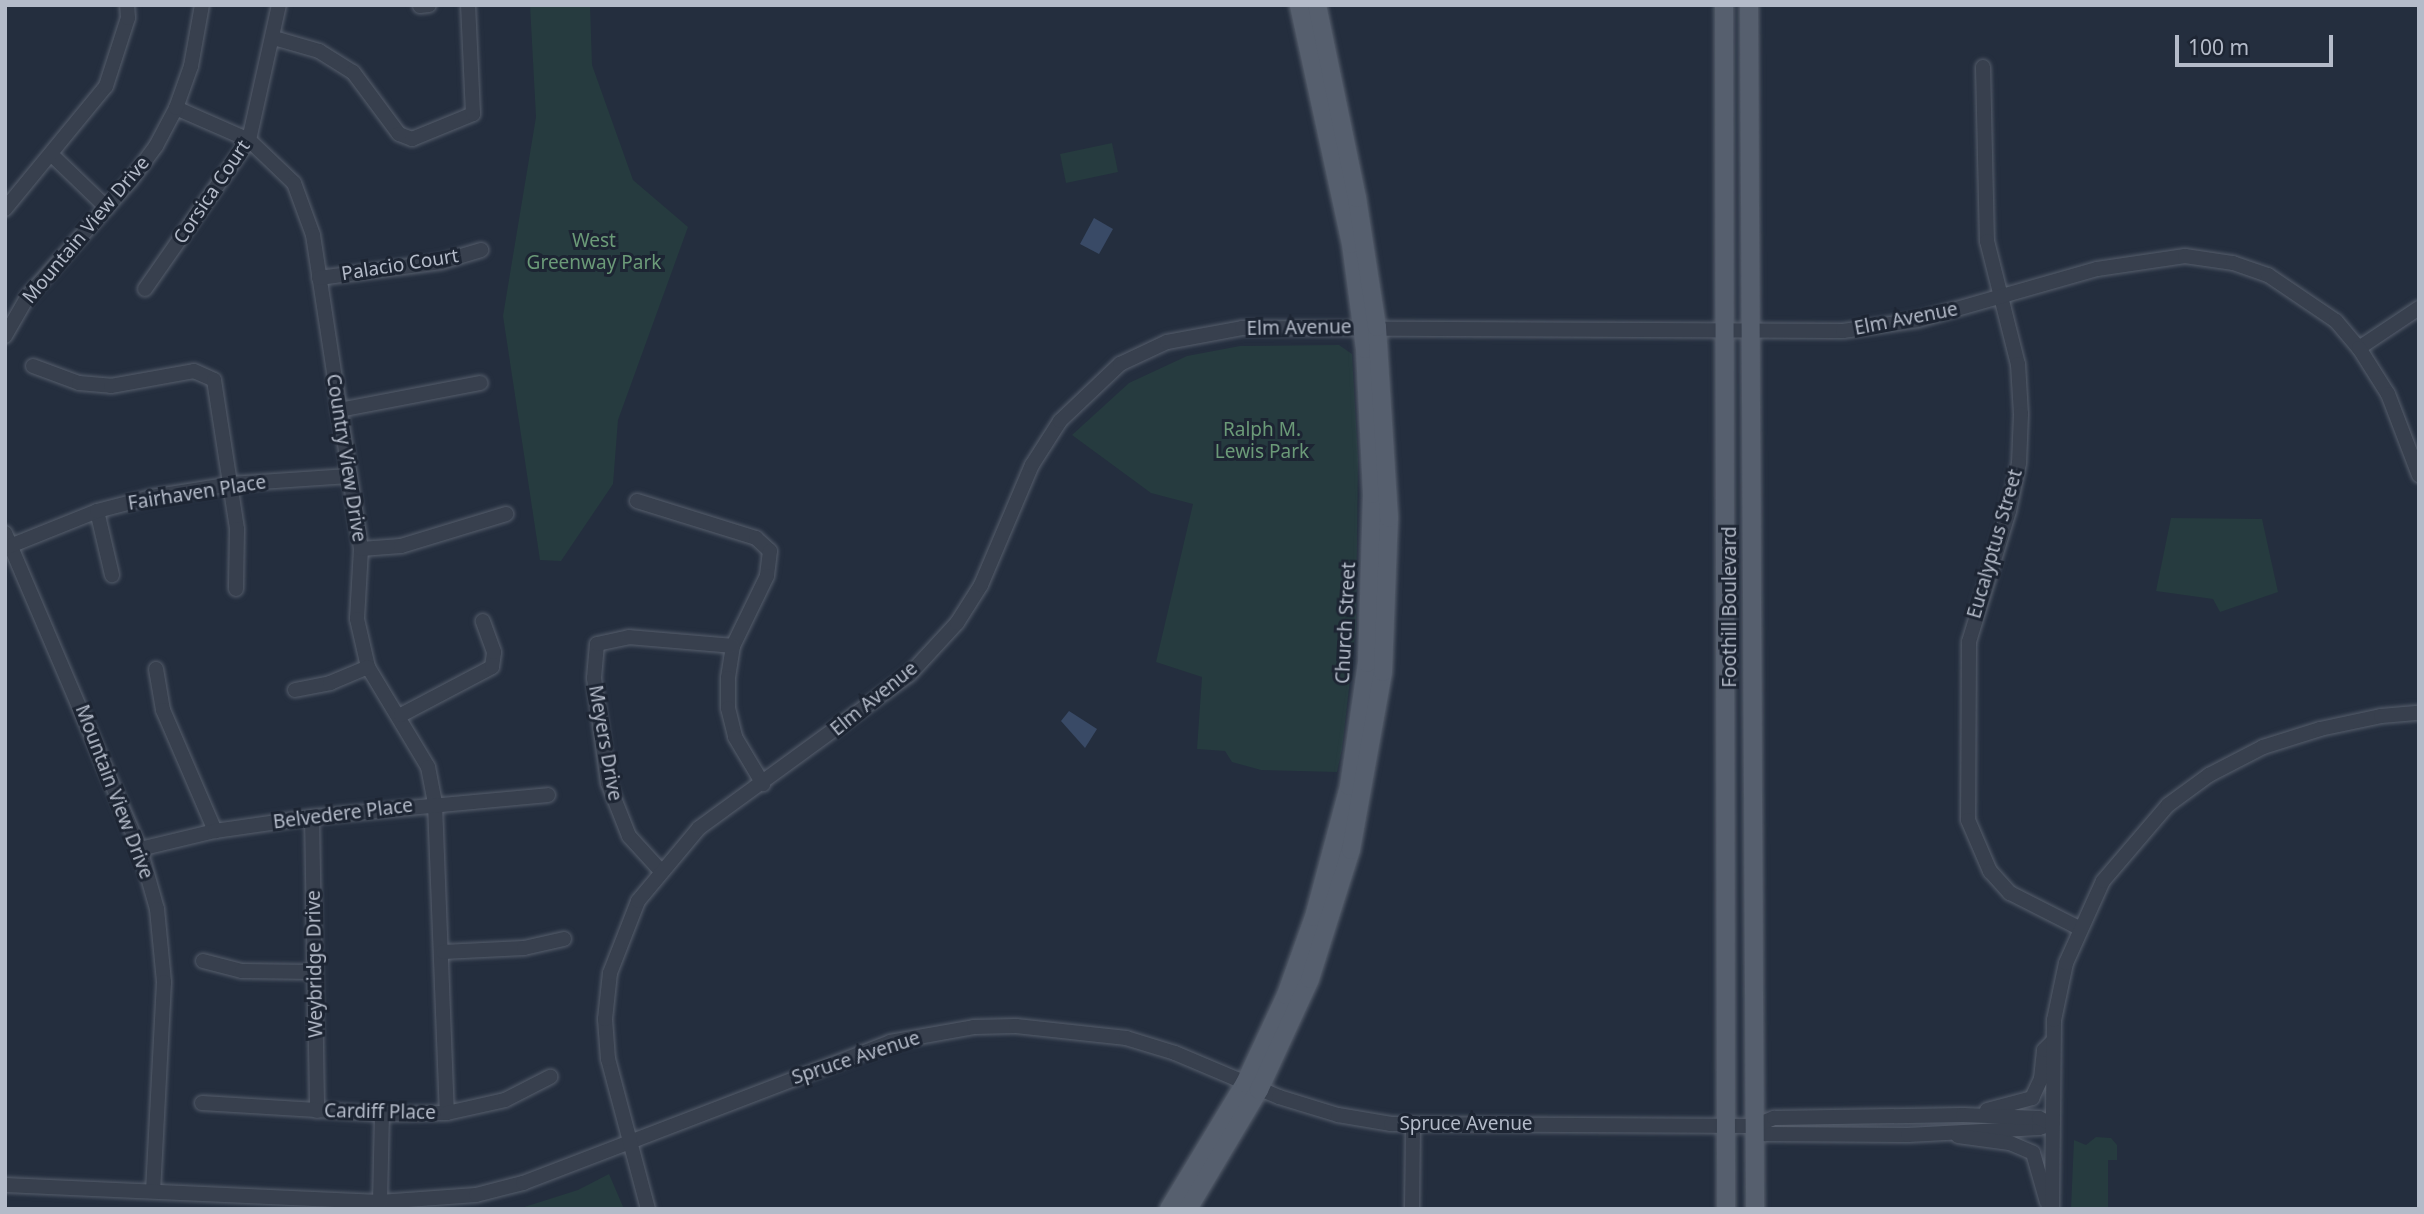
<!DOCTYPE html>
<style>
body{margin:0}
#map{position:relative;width:2424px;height:1214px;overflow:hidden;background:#242e3e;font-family:"Noto Sans",sans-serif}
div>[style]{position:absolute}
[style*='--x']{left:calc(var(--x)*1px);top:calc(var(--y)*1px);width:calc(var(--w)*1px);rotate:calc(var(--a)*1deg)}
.green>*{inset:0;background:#263b3f}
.water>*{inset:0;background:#394a66}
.roads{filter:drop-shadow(0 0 2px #565e6c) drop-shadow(0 0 2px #565e6c)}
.minor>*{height:14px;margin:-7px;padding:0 7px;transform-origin:7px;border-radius:7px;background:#38404e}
.major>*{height:18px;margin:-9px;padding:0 9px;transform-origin:9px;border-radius:9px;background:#565f6e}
span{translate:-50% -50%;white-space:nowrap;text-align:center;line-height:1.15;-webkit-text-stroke:6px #1d2533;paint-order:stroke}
.street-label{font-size:19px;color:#b4bbc9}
.park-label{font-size:19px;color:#6b9a78}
.frame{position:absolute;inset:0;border:7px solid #b4bbc9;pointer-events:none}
.scale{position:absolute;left:2175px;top:35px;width:158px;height:32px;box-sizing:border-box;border:4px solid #b4bbc9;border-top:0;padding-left:9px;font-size:21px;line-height:24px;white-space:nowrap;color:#b4bbc9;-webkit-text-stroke:5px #1d2533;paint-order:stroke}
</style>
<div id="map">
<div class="green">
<div style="clip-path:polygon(530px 5px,590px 5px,592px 65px,633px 180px,688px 227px,618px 420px,613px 484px,561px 561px,540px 560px,503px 316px,536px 117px)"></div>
<div style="clip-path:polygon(1112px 143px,1118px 172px,1066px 183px,1060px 154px)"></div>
<div style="clip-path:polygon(1339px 345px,1352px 354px,1358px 459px,1356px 628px,1342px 749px,1337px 772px,1261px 770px,1232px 762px,1225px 751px,1197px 749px,1202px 677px,1156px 662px,1193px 504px,1151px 493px,1072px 435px,1129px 383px,1187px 356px,1240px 346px)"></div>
<div style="clip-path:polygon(2171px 518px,2262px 519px,2278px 592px,2220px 612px,2213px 599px,2156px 591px)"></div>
<div style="clip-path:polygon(2096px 1137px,2111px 1138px,2117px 1145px,2117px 1160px,2108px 1160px,2108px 1209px,2071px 1209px,2074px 1140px,2086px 1145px)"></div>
<div style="clip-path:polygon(609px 1174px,624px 1209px,518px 1209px,578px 1190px)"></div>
</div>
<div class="water">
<div style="clip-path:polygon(1094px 218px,1113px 229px,1099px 254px,1080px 244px)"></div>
<div style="clip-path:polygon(1069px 711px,1097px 729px,1085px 748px,1061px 721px)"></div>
</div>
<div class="roads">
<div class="minor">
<div style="--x:420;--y:6;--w:9;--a:-6"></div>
<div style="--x:274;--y:38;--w:47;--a:16.1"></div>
<div style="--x:319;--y:51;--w:40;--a:32"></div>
<div style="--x:353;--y:72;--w:77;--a:53.4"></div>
<div style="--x:399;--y:134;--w:14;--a:21"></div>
<div style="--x:412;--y:139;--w:66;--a:-22.3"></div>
<div style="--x:473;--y:114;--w:109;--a:-92.6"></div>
<div style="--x:1983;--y:67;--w:174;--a:88.7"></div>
<div style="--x:1987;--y:241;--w:127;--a:75.9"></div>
<div style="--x:2018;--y:364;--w:50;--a:86.6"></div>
<div style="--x:2021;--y:414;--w:49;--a:92.3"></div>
<div style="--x:2019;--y:463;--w:49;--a:101.8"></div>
<div style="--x:2009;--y:511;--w:137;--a:107"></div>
<div style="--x:1969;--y:642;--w:178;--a:90.3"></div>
<div style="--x:1968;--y:820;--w:56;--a:66.7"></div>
<div style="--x:1990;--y:871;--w:30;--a:48"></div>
<div style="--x:2010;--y:893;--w:77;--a:26.9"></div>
<div style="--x:176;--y:108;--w:80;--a:23.7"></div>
<div style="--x:249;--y:140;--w:62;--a:43.7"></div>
<div style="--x:294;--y:183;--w:55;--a:69.9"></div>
<div style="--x:313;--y:235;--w:318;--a:81.3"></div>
<div style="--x:361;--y:549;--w:70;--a:93.3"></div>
<div style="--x:357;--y:619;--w:49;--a:77.1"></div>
<div style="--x:368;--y:667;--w:117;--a:59"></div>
<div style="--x:428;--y:767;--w:38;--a:79"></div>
<div style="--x:435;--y:804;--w:309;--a:87.8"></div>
<div style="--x:53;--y:156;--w:75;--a:43.9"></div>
<div style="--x:5;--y:209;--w:159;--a:-50.6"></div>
<div style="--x:106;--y:86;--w:71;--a:-72.1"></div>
<div style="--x:128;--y:18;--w:13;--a:-94"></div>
<div style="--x:319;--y:278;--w:123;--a:-7.5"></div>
<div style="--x:441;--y:262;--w:42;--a:-16.7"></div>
<div style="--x:145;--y:289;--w:182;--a:-55.1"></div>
<div style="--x:249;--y:140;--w:138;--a:-77.5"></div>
<div style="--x:5;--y:336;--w:46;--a:-60.1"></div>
<div style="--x:28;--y:296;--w:155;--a:-48.4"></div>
<div style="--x:131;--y:180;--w:42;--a:-53.7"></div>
<div style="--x:156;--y:146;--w:43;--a:-62.2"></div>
<div style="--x:176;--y:108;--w:45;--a:-70.3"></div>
<div style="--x:191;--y:66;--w:62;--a:-79.8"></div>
<div style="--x:2359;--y:348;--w:72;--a:-33.7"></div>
<div style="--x:33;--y:366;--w:49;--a:20.3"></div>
<div style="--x:79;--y:383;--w:32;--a:5"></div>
<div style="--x:111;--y:386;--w:84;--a:-10.2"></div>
<div style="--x:194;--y:371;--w:22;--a:24"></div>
<div style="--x:214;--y:380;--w:151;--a:81.2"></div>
<div style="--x:237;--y:529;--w:60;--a:91"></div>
<div style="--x:339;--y:410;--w:144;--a:-10.8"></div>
<div style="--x:637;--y:501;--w:125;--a:17.3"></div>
<div style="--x:756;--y:538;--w:19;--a:43"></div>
<div style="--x:770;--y:551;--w:25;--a:97"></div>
<div style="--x:767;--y:576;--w:78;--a:115.9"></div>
<div style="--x:733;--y:646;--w:32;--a:99"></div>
<div style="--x:728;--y:678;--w:30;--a:90"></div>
<div style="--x:728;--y:708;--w:30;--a:76"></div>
<div style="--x:735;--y:737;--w:55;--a:59.2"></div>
<div style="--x:97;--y:511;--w:66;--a:76.8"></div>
<div style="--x:5;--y:533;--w:344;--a:66.9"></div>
<div style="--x:140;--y:849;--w:62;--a:74.2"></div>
<div style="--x:157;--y:909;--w:73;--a:84.5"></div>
<div style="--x:164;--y:982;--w:209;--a:93"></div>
<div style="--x:10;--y:546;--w:94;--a:-21.9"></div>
<div style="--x:97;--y:511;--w:56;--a:-14.5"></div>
<div style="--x:151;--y:497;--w:81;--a:-9.2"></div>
<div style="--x:231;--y:484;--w:118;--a:-3.9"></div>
<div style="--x:361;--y:549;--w:40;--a:-4.3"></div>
<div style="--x:401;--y:546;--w:110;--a:-16.9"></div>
<div style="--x:156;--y:669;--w:42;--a:80.3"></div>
<div style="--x:163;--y:710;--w:132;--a:66.7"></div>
<div style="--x:295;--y:690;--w:36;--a:-11"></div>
<div style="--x:330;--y:683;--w:41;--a:-22.8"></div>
<div style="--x:401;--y:715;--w:103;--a:-27.8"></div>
<div style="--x:492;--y:667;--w:15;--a:-82"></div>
<div style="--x:494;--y:652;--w:33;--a:-110"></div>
<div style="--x:312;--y:817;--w:294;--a:89"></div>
<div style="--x:140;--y:849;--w:77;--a:-13.5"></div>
<div style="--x:215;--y:831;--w:98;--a:-8.2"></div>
<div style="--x:312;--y:817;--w:237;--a:-5.3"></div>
<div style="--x:660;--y:870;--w:46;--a:-132.4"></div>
<div style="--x:629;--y:836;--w:57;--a:-111.6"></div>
<div style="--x:608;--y:783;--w:106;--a:-97.6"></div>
<div style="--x:594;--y:678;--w:34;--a:-85"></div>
<div style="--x:597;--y:644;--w:33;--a:-12"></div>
<div style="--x:629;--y:637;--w:104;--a:4.9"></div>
<div style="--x:443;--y:952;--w:81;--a:-2.8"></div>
<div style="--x:524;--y:948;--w:41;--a:-12.7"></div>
<div style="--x:203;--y:961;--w:40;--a:14.4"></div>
<div style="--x:242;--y:971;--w:73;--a:0.8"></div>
<div style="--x:202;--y:1103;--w:180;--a:3.5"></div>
<div style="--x:382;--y:1114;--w:65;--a:-0.9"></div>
<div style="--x:447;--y:1113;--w:59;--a:-12.6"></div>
<div style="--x:505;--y:1100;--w:51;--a:-27.1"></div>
<div style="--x:1987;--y:1110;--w:47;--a:-14.9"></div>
<div style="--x:2032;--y:1098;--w:21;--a:-65"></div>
<div style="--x:2041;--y:1079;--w:29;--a:-84"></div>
<div style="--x:2044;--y:1050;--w:11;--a:-45"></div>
<div style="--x:1755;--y:1126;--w:13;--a:39"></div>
<div style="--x:1765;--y:1134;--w:143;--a:0.4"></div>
<div style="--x:1908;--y:1135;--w:131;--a:-3.1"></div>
<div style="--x:2039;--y:1128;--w:14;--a:-17"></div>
<div style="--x:1958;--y:1136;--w:52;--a:7.7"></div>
<div style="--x:2010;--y:1143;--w:25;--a:23"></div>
<div style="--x:2033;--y:1153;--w:51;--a:74.1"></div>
<div style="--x:5;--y:1185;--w:375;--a:2.6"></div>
<div style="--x:380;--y:1202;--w:96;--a:-4.2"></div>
<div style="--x:476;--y:1195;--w:49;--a:-14.3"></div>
<div style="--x:523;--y:1183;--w:393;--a:-21"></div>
<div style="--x:890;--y:1042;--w:85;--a:-10.1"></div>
<div style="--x:974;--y:1027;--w:42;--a:-1.4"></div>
<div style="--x:1016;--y:1026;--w:111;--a:6.2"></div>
<div style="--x:1126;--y:1038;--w:51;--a:17"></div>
<div style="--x:1175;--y:1053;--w:113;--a:22.9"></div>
<div style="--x:1279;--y:1097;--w:62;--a:17"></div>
<div style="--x:1338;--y:1115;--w:54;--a:9.6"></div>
<div style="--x:1391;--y:1124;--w:364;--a:0.3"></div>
<div style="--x:1755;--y:1126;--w:21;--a:-23"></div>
<div style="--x:1774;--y:1118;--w:189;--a:-0.9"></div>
<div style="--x:1963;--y:1115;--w:76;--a:2.3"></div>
<div style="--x:2039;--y:1118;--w:14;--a:25"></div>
<div style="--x:380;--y:1202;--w:88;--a:-88.7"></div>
<div style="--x:648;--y:1209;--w:155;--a:-104.9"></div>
<div style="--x:608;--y:1059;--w:40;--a:-94.3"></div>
<div style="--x:605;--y:1019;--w:46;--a:-83.8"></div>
<div style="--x:610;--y:973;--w:77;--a:-68.7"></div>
<div style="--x:638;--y:901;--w:95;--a:-50.1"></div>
<div style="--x:699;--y:828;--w:260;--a:-36.1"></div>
<div style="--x:909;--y:675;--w:71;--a:-47.3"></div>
<div style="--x:957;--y:623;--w:45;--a:-57.7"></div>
<div style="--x:981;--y:585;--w:130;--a:-67"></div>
<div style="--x:1032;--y:465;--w:52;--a:-57.5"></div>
<div style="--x:1060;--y:421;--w:83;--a:-43.5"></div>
<div style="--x:1120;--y:364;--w:52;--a:-25.1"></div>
<div style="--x:1167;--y:342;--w:76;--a:-10.6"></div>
<div style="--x:1242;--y:328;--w:601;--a:0.29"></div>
<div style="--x:1843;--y:331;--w:76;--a:-8.3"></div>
<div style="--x:1918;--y:320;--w:186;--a:-15.9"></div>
<div style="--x:2097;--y:269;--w:89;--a:-8.4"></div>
<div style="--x:2185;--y:256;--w:49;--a:8.3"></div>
<div style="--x:2233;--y:263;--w:37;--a:19"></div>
<div style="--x:2268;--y:275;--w:82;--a:34.1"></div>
<div style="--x:2336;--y:321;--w:35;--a:50"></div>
<div style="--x:2359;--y:348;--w:54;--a:57.8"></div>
<div style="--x:2388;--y:394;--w:87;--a:69.1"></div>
<div style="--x:1412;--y:1209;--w:83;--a:-89.3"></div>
<div style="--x:2052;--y:1209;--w:189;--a:-89.4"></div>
<div style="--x:2054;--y:1020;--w:58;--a:-78.1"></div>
<div style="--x:2066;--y:963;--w:90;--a:-65.7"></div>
<div style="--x:2103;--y:881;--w:100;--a:-49.5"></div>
<div style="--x:2168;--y:805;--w:51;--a:-36.2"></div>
<div style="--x:2209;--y:775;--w:61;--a:-27.4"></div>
<div style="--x:2263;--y:747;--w:60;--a:-17.5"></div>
<div style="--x:2320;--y:729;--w:62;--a:-12"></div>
<div style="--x:2381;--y:716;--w:38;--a:-5"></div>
</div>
<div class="major">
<div style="--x:1724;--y:5;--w:1204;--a:89.9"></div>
<div style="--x:1749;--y:5;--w:1204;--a:89.71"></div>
<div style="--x:1169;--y:1209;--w:147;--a:-58.9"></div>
<div style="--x:1245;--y:1083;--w:97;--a:-65"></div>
<div style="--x:1286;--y:995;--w:83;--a:-70.3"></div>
<div style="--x:1314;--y:917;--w:136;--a:-75"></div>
<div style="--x:1349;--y:786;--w:124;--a:-81.7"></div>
<div style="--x:1367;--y:663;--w:169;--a:-88.3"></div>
<div style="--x:1372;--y:494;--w:145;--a:-92.8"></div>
<div style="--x:1365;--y:349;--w:106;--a:-97.6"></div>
<div style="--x:1351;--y:244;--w:245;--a:-102.3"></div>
<div style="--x:1188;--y:1209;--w:139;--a:-59.2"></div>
<div style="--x:1259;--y:1090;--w:122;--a:-65.3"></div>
<div style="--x:1310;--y:979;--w:135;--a:-72.4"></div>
<div style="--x:1351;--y:850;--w:181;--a:-79.8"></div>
<div style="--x:1383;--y:672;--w:154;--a:-87.8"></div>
<div style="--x:1389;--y:518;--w:191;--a:-93.6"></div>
<div style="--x:1377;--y:327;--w:131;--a:-98.8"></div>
<div style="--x:1357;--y:198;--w:197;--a:-101.7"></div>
</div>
</div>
<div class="street-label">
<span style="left:212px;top:192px;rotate:-56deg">Corsica Court</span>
<span style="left:86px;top:230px;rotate:-50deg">Mountain View Drive</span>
<span style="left:400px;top:265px;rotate:-9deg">Palacio Court</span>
<span style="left:1906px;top:319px;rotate:-11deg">Elm Avenue</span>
<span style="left:1299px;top:328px;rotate:-1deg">Elm Avenue</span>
<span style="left:346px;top:458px;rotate:81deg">Country View Drive</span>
<span style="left:197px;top:493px;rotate:-9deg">Fairhaven Place</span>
<span style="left:1995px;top:544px;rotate:-74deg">Eucalyptus Street</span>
<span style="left:1730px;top:607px;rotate:-90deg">Foothill Boulevard</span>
<span style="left:1346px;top:623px;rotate:-87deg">Church Street</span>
<span style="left:874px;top:699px;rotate:-39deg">Elm Avenue</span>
<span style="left:605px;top:743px;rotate:80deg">Meyers Drive</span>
<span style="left:114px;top:792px;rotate:69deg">Mountain View Drive</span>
<span style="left:343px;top:814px;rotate:-7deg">Belvedere Place</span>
<span style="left:315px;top:964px;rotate:-91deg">Weybridge Drive</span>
<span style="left:856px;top:1058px;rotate:-18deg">Spruce Avenue</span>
<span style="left:380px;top:1112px;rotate:1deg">Cardiff Place</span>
<span style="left:1466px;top:1124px">Spruce Avenue</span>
</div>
<div class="park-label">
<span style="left:594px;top:252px">West<br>Greenway Park</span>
<span style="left:1262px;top:441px">Ralph M.<br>Lewis Park</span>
</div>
<div class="frame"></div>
<div class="scale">100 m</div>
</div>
